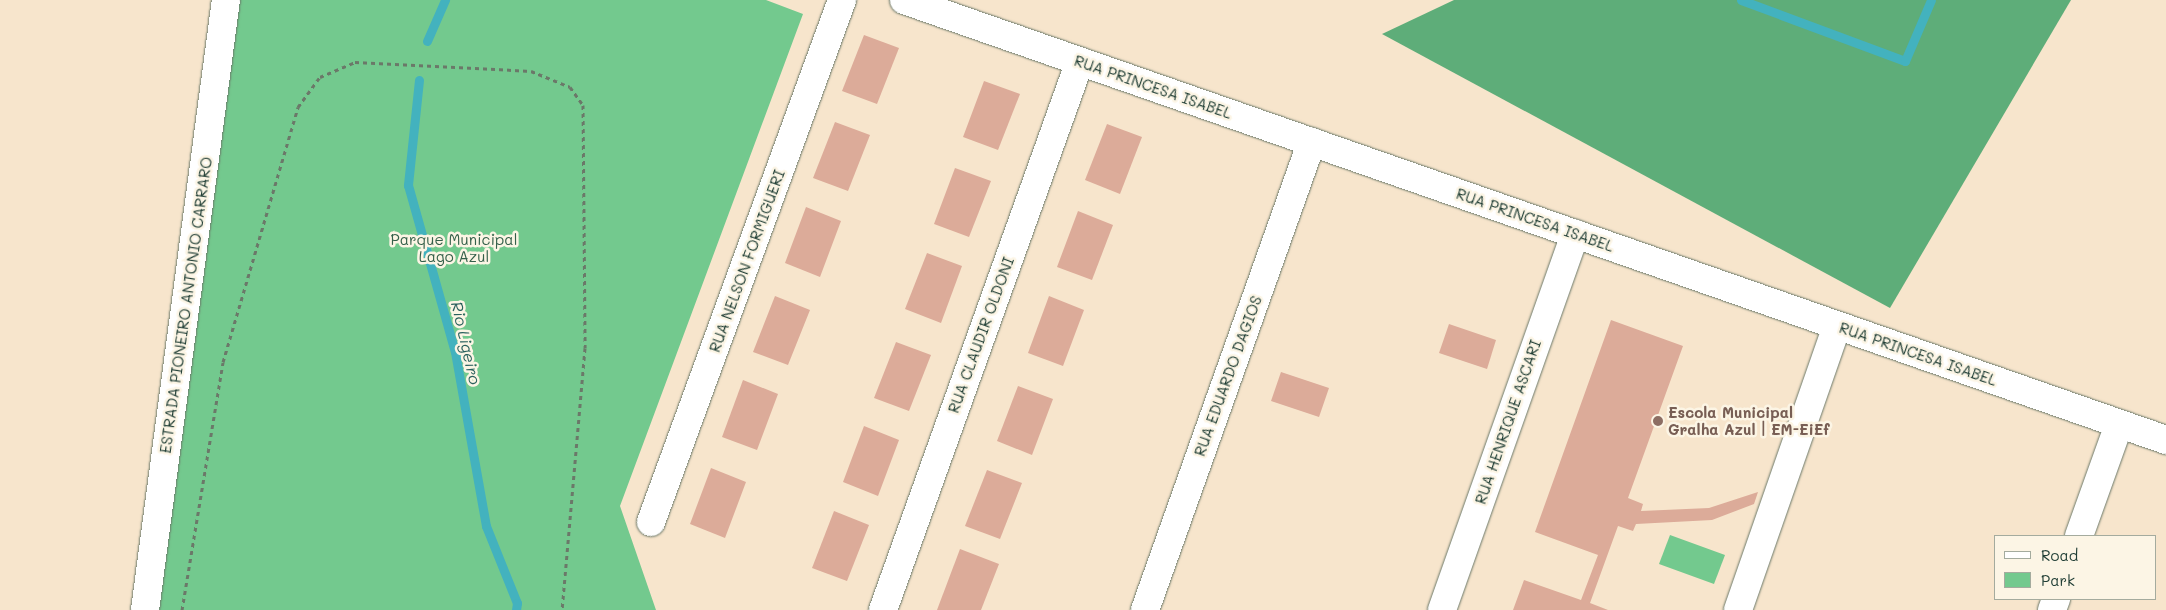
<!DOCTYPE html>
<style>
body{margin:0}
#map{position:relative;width:2166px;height:610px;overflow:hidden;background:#f7e5cc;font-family:Mali,sans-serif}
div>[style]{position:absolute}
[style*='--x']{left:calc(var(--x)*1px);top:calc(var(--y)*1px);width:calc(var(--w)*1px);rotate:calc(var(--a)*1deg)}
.green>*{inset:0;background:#73c98e}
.forest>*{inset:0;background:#5ead79}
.stream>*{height:9px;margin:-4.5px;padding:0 4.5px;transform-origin:4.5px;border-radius:4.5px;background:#43b2be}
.building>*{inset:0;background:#dcab99}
.path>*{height:3px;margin-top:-1.5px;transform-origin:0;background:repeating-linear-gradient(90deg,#6b7869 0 4px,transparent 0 8px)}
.roads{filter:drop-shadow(0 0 1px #6b7869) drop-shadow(0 0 1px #6b7869)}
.minor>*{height:28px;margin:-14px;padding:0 14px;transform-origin:14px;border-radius:14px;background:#fff}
.dots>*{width:14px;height:14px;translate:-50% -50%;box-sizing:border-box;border:2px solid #fcf5e5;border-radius:50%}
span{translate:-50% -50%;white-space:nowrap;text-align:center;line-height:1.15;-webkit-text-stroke:5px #fcf5e5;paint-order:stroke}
.street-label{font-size:15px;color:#1f3d34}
.park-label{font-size:15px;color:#34604a}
.education-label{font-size:15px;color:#785e54;font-weight:700}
.left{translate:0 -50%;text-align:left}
.water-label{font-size:16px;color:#2a605d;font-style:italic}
.legend{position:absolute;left:1994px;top:535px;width:162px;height:65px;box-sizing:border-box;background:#fcf5e5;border:1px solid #a4ab9e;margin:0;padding:6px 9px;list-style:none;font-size:15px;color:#1f3d34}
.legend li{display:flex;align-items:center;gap:10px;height:25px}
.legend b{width:25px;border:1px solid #a4ab9e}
</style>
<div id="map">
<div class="green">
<div style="clip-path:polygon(236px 0,766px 0,803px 14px,620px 506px,656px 610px,159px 610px)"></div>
<div style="clip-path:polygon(1670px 535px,1725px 555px,1714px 584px,1659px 564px)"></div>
</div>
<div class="forest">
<div style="clip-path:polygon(1454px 0,2071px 0,1890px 308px,1382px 34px)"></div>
</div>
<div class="stream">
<div style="--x:1741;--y:0;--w:175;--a:20.4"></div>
<div style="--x:1905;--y:61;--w:66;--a:-66.9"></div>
<div style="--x:427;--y:41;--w:45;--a:-66.3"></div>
<div style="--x:419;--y:80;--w:106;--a:96"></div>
<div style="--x:408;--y:185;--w:173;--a:74.3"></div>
<div style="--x:455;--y:352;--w:177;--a:79.9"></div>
<div style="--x:486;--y:526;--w:83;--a:68.1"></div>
<div style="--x:517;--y:603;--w:7;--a:98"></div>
</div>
<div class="building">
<div style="clip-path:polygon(864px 35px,899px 48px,877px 104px,842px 91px)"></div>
<div style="clip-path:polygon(984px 81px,1020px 94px,998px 150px,963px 137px)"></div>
<div style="clip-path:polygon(835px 122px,870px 135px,848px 191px,813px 178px)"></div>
<div style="clip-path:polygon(1107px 124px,1142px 137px,1120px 194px,1085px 180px)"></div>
<div style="clip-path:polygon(955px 168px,991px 181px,969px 237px,934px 224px)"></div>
<div style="clip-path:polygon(806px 207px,841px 221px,820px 277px,785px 263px)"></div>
<div style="clip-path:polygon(1078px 211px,1113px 225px,1092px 280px,1057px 267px)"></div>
<div style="clip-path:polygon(927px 253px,962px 266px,941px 323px,905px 309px)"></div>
<div style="clip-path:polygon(775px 296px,810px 310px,788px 365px,753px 352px)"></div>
<div style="clip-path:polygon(1049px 296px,1084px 310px,1063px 366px,1028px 353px)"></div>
<div style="clip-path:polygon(1611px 320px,1683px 346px,1628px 498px,1643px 504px,1641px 511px,1709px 508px,1758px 492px,1754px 504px,1712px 520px,1636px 524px,1633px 531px,1618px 526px,1590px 603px,1608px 610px,1513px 610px,1524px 580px,1581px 600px,1598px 555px,1535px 532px)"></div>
<div style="clip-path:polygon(1449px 324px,1496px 340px,1487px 369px,1439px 353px)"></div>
<div style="clip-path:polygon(896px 342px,931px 355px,909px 411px,874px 398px)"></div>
<div style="clip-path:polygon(1281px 372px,1329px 388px,1319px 417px,1271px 401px)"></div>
<div style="clip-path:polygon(743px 380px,778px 394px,757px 450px,722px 437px)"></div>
<div style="clip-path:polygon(1018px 386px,1053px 399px,1032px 455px,997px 441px)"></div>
<div style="clip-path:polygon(864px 426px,899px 440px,878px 496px,843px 482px)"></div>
<div style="clip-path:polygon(711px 468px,746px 482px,725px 538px,690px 524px)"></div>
<div style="clip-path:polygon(987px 470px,1022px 483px,1000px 539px,965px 526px)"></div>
<div style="clip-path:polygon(834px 511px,869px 525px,847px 581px,812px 568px)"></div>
<div style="clip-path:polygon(960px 549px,999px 564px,981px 610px,937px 610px)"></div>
</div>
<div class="path">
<div style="--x:182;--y:610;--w:251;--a:-80.6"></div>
<div style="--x:223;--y:362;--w:266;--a:-73.6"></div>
<div style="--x:298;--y:107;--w:37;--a:-54"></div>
<div style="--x:320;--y:77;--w:38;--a:-23"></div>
<div style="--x:355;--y:62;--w:176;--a:2.9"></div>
<div style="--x:531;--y:71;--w:42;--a:22.3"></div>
<div style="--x:570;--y:87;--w:22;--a:54"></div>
<div style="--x:583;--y:105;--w:243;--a:89.5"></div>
<div style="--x:585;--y:348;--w:263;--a:95"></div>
</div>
<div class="roads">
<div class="minor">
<div style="--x:904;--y:0;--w:1337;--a:19.22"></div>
<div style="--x:651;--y:522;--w:556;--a:-69.9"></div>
<div style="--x:2079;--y:536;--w:119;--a:-70.3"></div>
<div style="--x:145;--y:610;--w:615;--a:-82.44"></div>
<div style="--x:883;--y:610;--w:583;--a:-70.26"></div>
<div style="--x:1145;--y:610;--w:497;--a:-70.4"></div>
<div style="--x:1442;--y:610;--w:399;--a:-70.5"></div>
<div style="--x:1738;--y:610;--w:301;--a:-70.8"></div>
<div style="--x:2052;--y:610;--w:12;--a:-70"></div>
</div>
</div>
<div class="dots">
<div style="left:1658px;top:421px;background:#8d6e63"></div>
</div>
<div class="street-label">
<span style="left:1153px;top:87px;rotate:19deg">RUA PRINCESA ISABEL</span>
<span style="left:1535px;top:220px;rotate:19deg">RUA PRINCESA ISABEL</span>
<span style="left:747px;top:261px;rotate:-70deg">RUA NELSON FORMIGUERI</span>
<span style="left:186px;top:305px;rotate:-82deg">ESTRADA PIONEIRO ANTONIO CARRARO</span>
<span style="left:981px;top:335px;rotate:-70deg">RUA CLAUDIR OLDONI</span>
<span style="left:1918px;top:354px;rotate:19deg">RUA PRINCESA ISABEL</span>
<span style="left:1228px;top:376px;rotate:-70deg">RUA EDUARDO DAGIOS</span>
<span style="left:1508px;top:422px;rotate:-71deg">RUA HENRIQUE ASCARI</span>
</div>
<div class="park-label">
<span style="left:454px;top:248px">Parque Municipal<br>Lago Azul</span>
</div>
<div class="education-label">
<span class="left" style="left:1668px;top:421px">Escola Municipal<br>Gralha Azul | EM-EiEf</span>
</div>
<div class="water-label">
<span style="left:466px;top:343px;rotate:77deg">Rio Ligeiro</span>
</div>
<ul class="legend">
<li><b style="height:6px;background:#fff"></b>Road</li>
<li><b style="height:14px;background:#73c98e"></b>Park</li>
</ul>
</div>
